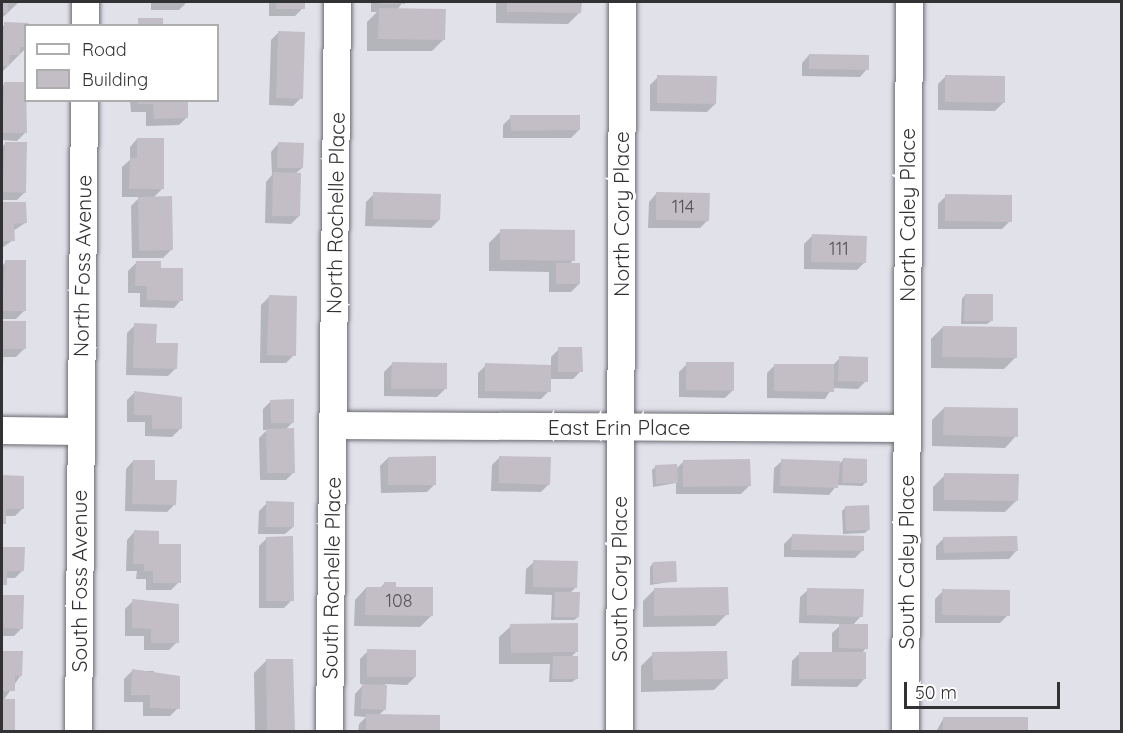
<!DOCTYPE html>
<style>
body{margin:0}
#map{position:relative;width:1123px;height:733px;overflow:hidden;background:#e1e1ea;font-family:Quicksand,sans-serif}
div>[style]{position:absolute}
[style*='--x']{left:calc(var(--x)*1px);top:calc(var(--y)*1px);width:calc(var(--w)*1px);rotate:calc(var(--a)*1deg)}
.shadow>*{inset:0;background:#0003}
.building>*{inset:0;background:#c3bdc5}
.roads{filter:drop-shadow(0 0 2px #6c6b73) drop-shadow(0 0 2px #6c6b73)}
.minor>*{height:27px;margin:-13.5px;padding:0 13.5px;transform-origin:13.5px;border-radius:13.5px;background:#fff}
span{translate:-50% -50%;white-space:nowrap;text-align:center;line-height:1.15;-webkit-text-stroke:6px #fff;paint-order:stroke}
.number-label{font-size:18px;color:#565559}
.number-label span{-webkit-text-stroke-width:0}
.street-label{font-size:21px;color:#323235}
.frame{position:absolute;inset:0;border:3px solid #323235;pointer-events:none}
.legend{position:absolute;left:24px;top:24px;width:195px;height:78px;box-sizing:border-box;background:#fff;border:2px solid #adadae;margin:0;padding:8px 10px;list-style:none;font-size:18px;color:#323235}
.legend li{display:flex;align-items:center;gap:12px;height:30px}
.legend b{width:30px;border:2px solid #adadae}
.scale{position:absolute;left:904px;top:682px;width:156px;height:27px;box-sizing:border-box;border:3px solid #323235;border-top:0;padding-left:8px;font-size:18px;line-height:21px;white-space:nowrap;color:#323235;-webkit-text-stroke:4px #fff;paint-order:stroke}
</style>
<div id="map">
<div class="shadow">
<div style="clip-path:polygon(2px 2px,19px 2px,2px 18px)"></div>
<div style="clip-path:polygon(151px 2px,187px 2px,179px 10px,151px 10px)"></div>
<div style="clip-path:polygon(269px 2px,303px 2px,303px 8px,295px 16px,269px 16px)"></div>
<div style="clip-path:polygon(371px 2px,403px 2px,397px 10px,444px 39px,432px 51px,367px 51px,367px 22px,377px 12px,371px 12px)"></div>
<div style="clip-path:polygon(496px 2px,580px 2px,580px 12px,568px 24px,496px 23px)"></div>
<div style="clip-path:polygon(28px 24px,26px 48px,2px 72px,2px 26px)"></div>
<div style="clip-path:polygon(278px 33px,301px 98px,293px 106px,269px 105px,271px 40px)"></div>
<div style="clip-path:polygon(809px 55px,867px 69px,860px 77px,802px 76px,802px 63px)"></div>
<div style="clip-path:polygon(946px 76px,1003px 103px,995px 111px,938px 110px,938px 84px)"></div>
<div style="clip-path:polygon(658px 77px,715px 104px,707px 112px,650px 111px,650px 85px)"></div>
<div style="clip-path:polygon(5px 83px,25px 133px,17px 141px,2px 140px,2px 87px)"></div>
<div style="clip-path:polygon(130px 100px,186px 100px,186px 118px,179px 125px,146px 126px,146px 112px,131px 112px)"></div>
<div style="clip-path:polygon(511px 117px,579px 130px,571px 138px,503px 138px,503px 125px)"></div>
<div style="clip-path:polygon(137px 139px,162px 189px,153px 198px,171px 250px,163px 258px,132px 258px,131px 206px,140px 197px,122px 197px,122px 167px,130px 160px,130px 147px)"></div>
<div style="clip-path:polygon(5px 144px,25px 192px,17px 200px,2px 200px,2px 147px)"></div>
<div style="clip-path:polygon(278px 144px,302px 168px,295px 174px,299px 216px,291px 224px,265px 223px,266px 182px,272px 175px,271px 152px)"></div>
<div style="clip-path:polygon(374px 194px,439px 220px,431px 228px,365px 226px,366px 202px)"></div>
<div style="clip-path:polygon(656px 194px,708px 220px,700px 228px,648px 228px,649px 202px)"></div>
<div style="clip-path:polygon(946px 196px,1010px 221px,1002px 229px,938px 229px,938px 204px)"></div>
<div style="clip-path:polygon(3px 204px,25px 223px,13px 231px,13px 240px,2px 248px)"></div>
<div style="clip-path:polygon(501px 231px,573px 260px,569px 265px,579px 284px,571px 292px,549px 292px,549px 272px,489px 271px,489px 243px)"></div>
<div style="clip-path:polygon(812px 236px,865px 262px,857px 270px,804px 269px,804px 244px)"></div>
<div style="clip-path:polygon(6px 262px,24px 311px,16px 319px,2px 319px,2px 266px)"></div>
<div style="clip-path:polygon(136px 263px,160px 269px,181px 300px,174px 308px,140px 307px,140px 293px,128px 293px,128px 271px)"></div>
<div style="clip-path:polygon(965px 295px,991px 321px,987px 324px,961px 324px,962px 299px)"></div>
<div style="clip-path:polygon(269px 297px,294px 355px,286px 363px,260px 363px,261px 305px)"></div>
<div style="clip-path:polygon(2px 323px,24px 323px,24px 349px,16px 357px,2px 357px,2px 365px)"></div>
<div style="clip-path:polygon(135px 325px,176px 368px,168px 376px,126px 375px,127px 333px)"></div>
<div style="clip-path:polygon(943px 327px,1016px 357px,1004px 369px,931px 368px,931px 339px)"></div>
<div style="clip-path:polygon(559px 349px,581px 371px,573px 379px,549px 379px,549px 391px,541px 399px,478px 398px,478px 373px,486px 365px,551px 366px,551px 357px)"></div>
<div style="clip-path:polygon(840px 358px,866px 381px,858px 389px,832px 388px,825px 399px,767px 398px,767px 373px,775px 365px,832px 366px)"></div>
<div style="clip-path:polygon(392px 364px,445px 389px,437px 397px,384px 396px,384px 372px)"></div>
<div style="clip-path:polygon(687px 364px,733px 390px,725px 398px,679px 397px,679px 372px)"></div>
<div style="clip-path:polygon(135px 392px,180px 429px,172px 437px,145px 436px,145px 422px,127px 422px,127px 400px)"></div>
<div style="clip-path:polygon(271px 401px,293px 422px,285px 430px,294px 472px,286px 480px,260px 480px,259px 438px,267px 430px,263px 430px,263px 409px)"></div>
<div style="clip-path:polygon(944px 408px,1016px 436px,1005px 448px,932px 446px,932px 420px)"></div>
<div style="clip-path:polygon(500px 457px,549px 484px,541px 492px,491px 491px,492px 465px)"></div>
<div style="clip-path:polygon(388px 458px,435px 484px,427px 492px,381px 493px,380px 466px)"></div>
<div style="clip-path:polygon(843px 460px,865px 483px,862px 486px,837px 485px,829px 495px,773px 493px,774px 468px,782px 461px,838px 465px)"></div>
<div style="clip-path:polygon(133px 461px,175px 504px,167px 512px,125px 511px,126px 469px)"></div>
<div style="clip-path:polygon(684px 461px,749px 486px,741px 494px,676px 494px,676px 483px,653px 487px,652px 470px,656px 466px,676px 469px)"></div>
<div style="clip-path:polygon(945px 475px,1017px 500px,1005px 512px,933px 511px,933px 487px)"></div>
<div style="clip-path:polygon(3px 477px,23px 508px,15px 516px,4px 516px,2px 526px)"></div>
<div style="clip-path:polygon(267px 503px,293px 527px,285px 534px,258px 534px,259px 511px)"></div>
<div style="clip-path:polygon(846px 507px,868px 530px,865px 533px,843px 534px,842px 511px)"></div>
<div style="clip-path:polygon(134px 532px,157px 546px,179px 582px,171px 590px,146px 590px,146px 579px,136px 579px,137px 571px,126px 571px,127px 540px)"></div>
<div style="clip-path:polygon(792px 536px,863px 550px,855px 558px,784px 557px,784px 544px)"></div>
<div style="clip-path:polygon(267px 538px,292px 600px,284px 608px,259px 608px,259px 546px)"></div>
<div style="clip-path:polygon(944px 538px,1016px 551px,1009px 559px,936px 560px,936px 546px)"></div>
<div style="clip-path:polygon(2px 548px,23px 548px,23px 570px,15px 578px,5px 578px,2px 588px)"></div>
<div style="clip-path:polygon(534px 562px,576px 587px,570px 593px,578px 617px,574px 620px,551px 620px,552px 595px,525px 594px,526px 569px)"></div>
<div style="clip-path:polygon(653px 563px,675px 581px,650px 585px,650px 567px)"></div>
<div style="clip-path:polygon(385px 583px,395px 588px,432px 615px,420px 627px,354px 626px,355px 600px,366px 588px,380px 588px)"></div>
<div style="clip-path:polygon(654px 590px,727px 614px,715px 626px,643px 627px,643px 601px)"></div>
<div style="clip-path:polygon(808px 590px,861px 616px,852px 626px,866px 648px,861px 654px,864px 679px,857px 687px,791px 686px,792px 661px,800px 653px,832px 654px,832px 633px,842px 624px,799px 623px,800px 597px)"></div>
<div style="clip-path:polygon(943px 591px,1008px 615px,1000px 623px,935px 623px,935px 599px)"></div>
<div style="clip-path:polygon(2px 596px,22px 596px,22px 628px,14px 636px,3px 636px,2px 643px)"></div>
<div style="clip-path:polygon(133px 601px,177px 642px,169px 650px,144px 650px,144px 636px,125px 636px,125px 609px)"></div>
<div style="clip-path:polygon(511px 626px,576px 652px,570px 658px,576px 679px,572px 682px,549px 682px,550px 664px,499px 664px,499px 637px)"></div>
<div style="clip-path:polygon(368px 651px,415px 677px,407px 685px,385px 684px,385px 709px,378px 716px,437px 732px,358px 732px,359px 724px,366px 717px,354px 716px,355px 694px,364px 684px,360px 684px,360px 659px)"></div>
<div style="clip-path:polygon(3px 652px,21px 675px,3px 701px,14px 732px,2px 732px)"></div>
<div style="clip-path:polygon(653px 654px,726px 678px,714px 690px,641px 692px,641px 666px)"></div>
<div style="clip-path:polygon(266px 661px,293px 732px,255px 732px,254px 673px)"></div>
<div style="clip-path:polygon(132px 671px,154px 671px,154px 677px,178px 708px,170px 716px,143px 716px,143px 702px,124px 702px,124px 679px)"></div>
<div style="clip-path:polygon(943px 719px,1026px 732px,936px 732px)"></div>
</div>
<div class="building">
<div style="clip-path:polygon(2px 2px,8px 2px,8px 13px,2px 13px)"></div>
<div style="clip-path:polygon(276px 2px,305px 2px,305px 9px,276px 9px)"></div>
<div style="clip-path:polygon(379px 2px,405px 2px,405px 4px,379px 4px)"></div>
<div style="clip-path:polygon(507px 2px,582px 2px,581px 13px,507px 12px)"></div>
<div style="clip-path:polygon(379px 8px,446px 9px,445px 40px,378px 39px)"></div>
<div style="clip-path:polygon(138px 18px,163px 18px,163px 26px,138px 26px)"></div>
<div style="clip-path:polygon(4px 22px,29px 23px,26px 26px,26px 47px,20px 47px,20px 55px,10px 55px,9px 66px,2px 66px)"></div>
<div style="clip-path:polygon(278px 31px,305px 32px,303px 99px,276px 98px)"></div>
<div style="clip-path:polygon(809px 54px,869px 55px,869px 70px,809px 69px)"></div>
<div style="clip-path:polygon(657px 75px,717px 76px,716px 104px,657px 103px)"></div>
<div style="clip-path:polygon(945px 75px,1005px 76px,1005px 103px,945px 102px)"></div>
<div style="clip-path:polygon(4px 82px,26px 82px,27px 133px,2px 133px)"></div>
<div style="clip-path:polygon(138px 100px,188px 100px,188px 118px,154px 119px,153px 104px,138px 104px)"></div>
<div style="clip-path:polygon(510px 115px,580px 115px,580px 130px,511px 131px)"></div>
<div style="clip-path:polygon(137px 138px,164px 138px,164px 189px,129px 189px,130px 158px,137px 158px)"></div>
<div style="clip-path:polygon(5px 142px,27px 142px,26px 193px,2px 192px)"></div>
<div style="clip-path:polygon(278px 142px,304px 143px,303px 168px,277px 168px)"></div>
<div style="clip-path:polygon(273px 172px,301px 173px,300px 216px,272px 216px)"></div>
<div style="clip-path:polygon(373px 192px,441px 194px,440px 220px,373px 219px)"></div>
<div style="clip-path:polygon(656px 192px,710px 193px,709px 221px,656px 220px)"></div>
<div style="clip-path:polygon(945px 194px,1012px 195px,1012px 222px,945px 221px)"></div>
<div style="clip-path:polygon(172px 196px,173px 250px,139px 251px,138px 197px)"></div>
<div style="clip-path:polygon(2px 202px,26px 202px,27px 223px,14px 224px,15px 241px,2px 241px)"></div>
<div style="clip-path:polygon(500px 229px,575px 230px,575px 261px,500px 260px)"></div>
<div style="clip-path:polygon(812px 234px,867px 236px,866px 263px,811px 262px)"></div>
<div style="clip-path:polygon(5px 260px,26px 260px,26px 311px,2px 311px)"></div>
<div style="clip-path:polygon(136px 261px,161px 261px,161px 268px,183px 268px,183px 301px,147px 300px,147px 286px,135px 286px)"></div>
<div style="clip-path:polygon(556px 263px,580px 263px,580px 284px,556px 284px)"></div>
<div style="clip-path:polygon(965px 294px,993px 294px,993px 321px,964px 321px)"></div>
<div style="clip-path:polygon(269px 295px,297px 296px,296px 356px,267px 355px)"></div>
<div style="clip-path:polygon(2px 321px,26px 321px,26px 349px,4px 349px,4px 365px)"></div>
<div style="clip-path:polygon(134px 323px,157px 324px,156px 343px,178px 343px,177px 369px,133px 368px)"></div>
<div style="clip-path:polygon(943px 326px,1017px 327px,1017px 358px,942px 357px)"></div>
<div style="clip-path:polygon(558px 347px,582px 347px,583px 372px,558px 372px)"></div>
<div style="clip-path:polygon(839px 356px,868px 357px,868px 382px,838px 381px)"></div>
<div style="clip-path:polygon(392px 362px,447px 363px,447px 389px,391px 389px)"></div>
<div style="clip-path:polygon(686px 362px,734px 362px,734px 391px,686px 390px)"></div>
<div style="clip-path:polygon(485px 363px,551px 365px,551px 392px,485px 391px)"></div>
<div style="clip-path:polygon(774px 364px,834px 364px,834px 392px,774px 391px)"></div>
<div style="clip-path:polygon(134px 391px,182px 397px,182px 429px,152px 429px,152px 415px,134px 415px)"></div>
<div style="clip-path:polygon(294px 399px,294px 423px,271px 423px,270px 400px)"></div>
<div style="clip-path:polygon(944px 407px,1018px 408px,1018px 437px,943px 435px)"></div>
<div style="clip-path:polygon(294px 428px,295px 473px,267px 473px,266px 429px)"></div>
<div style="clip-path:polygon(436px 456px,436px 485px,388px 485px,388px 457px)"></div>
<div style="clip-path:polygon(499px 456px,551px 457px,550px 485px,499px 483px)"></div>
<div style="clip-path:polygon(843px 458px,867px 459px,867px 483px,842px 483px)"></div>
<div style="clip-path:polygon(750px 459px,751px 486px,683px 487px,683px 460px)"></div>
<div style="clip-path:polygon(781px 459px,840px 461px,838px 488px,780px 486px)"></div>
<div style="clip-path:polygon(133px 460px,155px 460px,155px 480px,177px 480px,176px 505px,132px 504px)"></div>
<div style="clip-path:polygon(677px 464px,678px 483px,656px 484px,655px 465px)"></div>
<div style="clip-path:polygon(944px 473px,1019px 474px,1018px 501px,944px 500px)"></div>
<div style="clip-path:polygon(2px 475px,24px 476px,24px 509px,6px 509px,6px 524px,2px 524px)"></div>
<div style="clip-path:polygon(266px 501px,294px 502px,294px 527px,266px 527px)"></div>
<div style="clip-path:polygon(869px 505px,870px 530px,846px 531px,845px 506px)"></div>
<div style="clip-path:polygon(134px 530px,159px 531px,159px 544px,181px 544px,181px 583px,153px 583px,153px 571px,144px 571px,144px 564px,133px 564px)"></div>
<div style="clip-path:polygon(792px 534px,864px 536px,864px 551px,791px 550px)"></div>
<div style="clip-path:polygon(293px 536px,294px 601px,266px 601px,266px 537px)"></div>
<div style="clip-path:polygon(1017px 536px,1018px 551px,944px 553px,943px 537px)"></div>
<div style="clip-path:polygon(2px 547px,25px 547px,24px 571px,7px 571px,7px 585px,2px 585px)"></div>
<div style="clip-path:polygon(533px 560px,578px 561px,577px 588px,533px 587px)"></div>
<div style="clip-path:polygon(676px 561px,677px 582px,653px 583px,653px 562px)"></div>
<div style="clip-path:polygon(384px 582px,396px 582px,396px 587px,433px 587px,433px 616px,365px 615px,366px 587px,384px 587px)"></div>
<div style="clip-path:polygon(728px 587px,729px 615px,654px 616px,654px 588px)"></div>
<div style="clip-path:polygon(807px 588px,864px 589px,863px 617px,807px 615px)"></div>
<div style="clip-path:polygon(942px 589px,1010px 590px,1010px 616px,942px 615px)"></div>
<div style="clip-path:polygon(555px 592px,580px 592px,579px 617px,554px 617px)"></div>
<div style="clip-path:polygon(2px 595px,24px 595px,23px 629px,4px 628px,4px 642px)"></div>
<div style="clip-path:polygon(132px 599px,179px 604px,179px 643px,151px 643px,151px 629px,132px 628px)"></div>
<div style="clip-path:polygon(578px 623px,578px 652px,511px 653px,510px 624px)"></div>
<div style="clip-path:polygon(839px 624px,868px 624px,868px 649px,839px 648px)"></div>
<div style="clip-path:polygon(367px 649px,416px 650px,416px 677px,367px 677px)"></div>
<div style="clip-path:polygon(2px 651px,23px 651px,22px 676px,15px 676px,15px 691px,2px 691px)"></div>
<div style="clip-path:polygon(727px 651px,728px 679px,653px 680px,652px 652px)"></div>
<div style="clip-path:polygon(799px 652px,866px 652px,866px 679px,799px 679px)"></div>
<div style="clip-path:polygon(553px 656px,578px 656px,578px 679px,552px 679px)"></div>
<div style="clip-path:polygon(266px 659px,293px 659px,295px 732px,267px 732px)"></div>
<div style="clip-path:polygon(132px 669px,180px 676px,180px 709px,150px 708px,150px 695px,131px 695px)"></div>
<div style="clip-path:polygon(362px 684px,387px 685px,386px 710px,361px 709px)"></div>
<div style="clip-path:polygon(2px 699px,15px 699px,15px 732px,2px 732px)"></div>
<div style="clip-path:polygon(366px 714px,440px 715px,440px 730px,366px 730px)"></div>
<div style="clip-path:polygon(943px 717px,1028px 717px,1028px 732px,943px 732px)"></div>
</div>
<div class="roads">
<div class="minor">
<div style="--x:85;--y:26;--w:24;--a:-90"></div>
<div style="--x:332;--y:425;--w:574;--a:0.3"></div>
<div style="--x:2;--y:430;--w:78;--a:0.7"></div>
<div style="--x:78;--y:732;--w:632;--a:-89.46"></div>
<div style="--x:329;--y:732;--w:730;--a:-89.37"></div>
<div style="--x:619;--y:732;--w:730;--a:-89.76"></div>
<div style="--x:905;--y:732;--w:730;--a:-89.69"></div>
</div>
</div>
<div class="number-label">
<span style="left:683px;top:207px">114</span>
<span style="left:839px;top:249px">111</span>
<span style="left:399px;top:601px">108</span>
</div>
<div class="street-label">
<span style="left:335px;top:213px;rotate:-89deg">North Rochelle Place</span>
<span style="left:621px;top:214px;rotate:-90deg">North Cory Place</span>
<span style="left:907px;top:215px;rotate:-90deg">North Caley Place</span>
<span style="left:82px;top:266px;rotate:-89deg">North Foss Avenue</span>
<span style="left:619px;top:427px">East Erin Place</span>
<span style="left:906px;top:562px;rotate:-90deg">South Caley Place</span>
<span style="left:331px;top:578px;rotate:-89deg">South Rochelle Place</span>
<span style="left:619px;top:579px;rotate:-90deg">South Cory Place</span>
<span style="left:79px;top:581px;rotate:-90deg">South Foss Avenue</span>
</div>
<div class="frame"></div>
<ul class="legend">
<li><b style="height:8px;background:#fff"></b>Road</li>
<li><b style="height:16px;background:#c3bdc5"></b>Building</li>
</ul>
<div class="scale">50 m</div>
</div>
